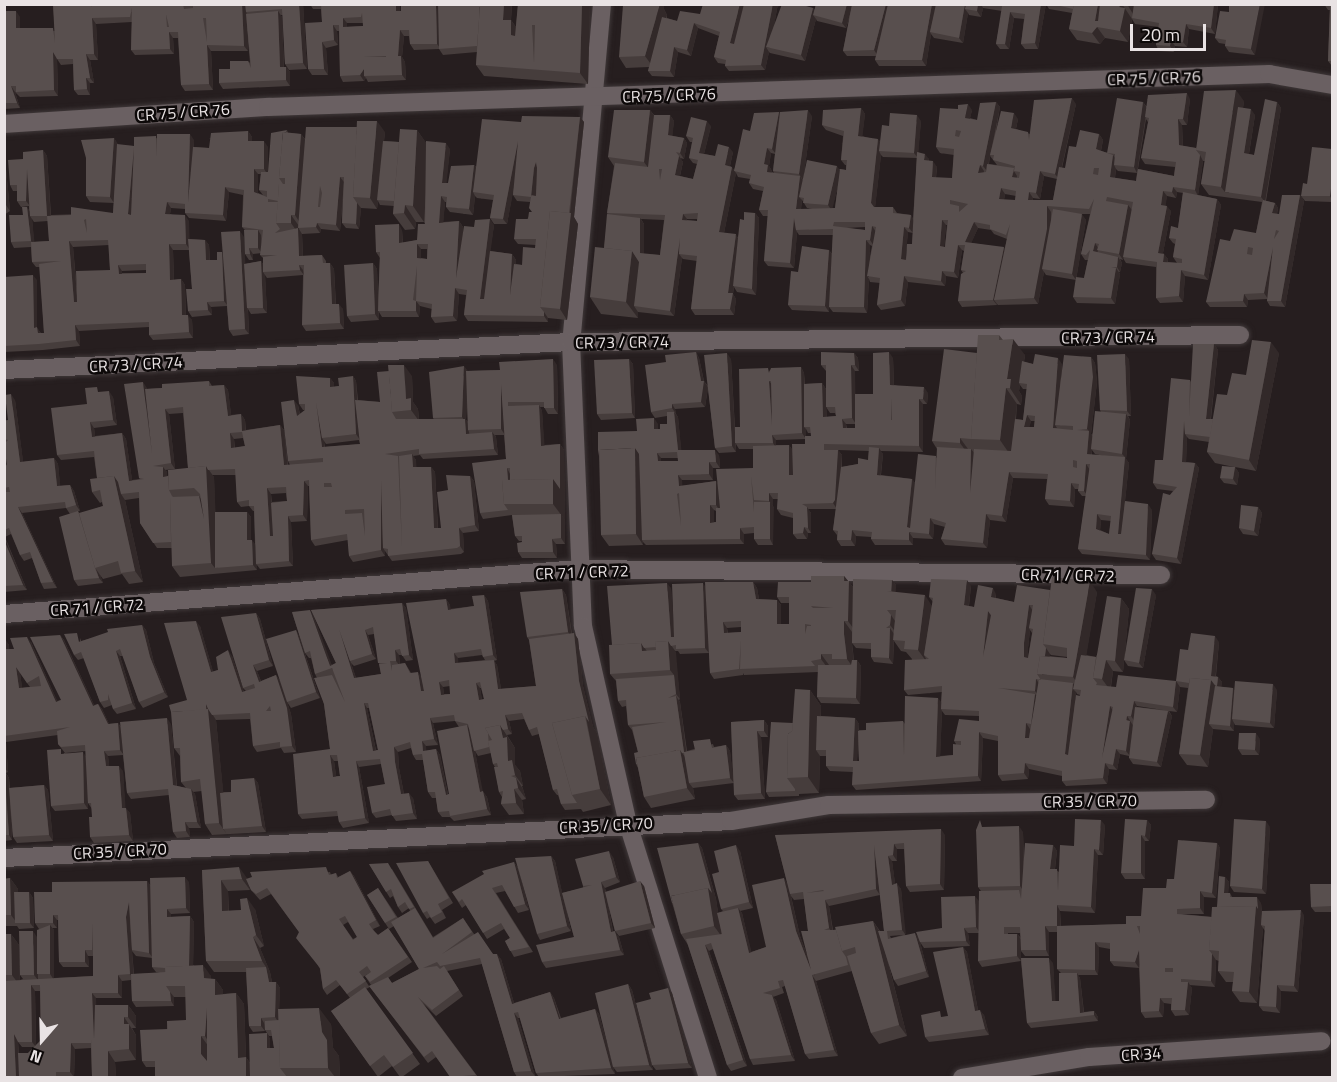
<!DOCTYPE html>
<style>
body{margin:0}
#map{position:relative;width:1337px;height:1082px;overflow:hidden;background:#261e1f;font-family:"Titillium Web",sans-serif}
div>[style]{position:absolute}
[style*='--x']{left:calc(var(--x)*1px);top:calc(var(--y)*1px);width:calc(var(--w)*1px);rotate:calc(var(--a)*1deg)}
.roads{filter:drop-shadow(0 0 2px #3f3839) drop-shadow(0 0 2px #3f3839)}
.street>*{height:18px;margin:-9px;padding:0 9px;transform-origin:9px;border-radius:9px;background:#6a6062}
.wall>*{inset:0;background:#463d3c}
.shaded-wall>*{inset:0;background:#322929}
.building>*{inset:0;background:#584f4e}
span{translate:-50% -50%;white-space:nowrap;text-align:center;line-height:1.15;-webkit-text-stroke:5px #0d0909;paint-order:stroke}
.street-label{font-size:16px;color:#e9e3e4}
.frame{position:absolute;inset:0;border:6px solid #e9e3e4;pointer-events:none}
.north{position:absolute;left:12px;top:1010px;width:60px;height:60px;-webkit-text-stroke:4px #0d0909;paint-order:stroke;rotate:200deg;font-size:16px;font-weight:700;line-height:24px;text-align:center;color:#e9e3e4}
.north::after{content:'';display:block;margin:auto;width:21px;height:27px;background:#e9e3e4;clip-path:polygon(50% 0,100% 100%,50% 72%,0 100%)}
.scale{position:absolute;left:1130px;top:24px;width:76px;height:27px;box-sizing:border-box;border:3px solid #e9e3e4;border-top:0;padding-left:8px;font-size:18px;line-height:21px;white-space:nowrap;color:#e9e3e4;-webkit-text-stroke:4px #0d0909;paint-order:stroke}
</style>
<div id="map">
<div class="roads">
<div class="street">
<div style="--x:602;--y:4;--w:339;--a:95.2"></div>
<div style="--x:571;--y:342;--w:284;--a:87.6"></div>
<div style="--x:583;--y:626;--w:203;--a:77.2"></div>
<div style="--x:628;--y:824;--w:266;--a:72.5"></div>
<div style="--x:4;--y:124;--w:265;--a:-3.7"></div>
<div style="--x:268;--y:107;--w:1002;--a:-1.89"></div>
<div style="--x:1269;--y:74;--w:64;--a:9.9"></div>
<div style="--x:4;--y:370;--w:568;--a:-2.83"></div>
<div style="--x:571;--y:342;--w:669;--a:-0.6"></div>
<div style="--x:4;--y:614;--w:576;--a:-4.48"></div>
<div style="--x:578;--y:569;--w:583;--a:0.59"></div>
<div style="--x:4;--y:858;--w:728;--a:-2.91"></div>
<div style="--x:731;--y:821;--w:99;--a:-9.3"></div>
<div style="--x:829;--y:805;--w:377;--a:-0.8"></div>
<div style="--x:962;--y:1078;--w:129;--a:-9.4"></div>
<div style="--x:1089;--y:1057;--w:233;--a:-3.9"></div>
</div>
</div>
<div class="wall">
<div style="clip-path:polygon(53px 4px,303px 4px,307px 69px,289px 70px,285px 64px,283px 15px,280px 15px,282px 17px,284px 67px,286px 67px,290px 72px,290px 86px,223px 89px,219px 83px,230px 69px,248px 61px,250px 63px,246px 19px,248px 51px,211px 51px,213px 90px,185px 91px,181px 85px,178px 38px,173px 38px,174px 54px,135px 55px,131px 50px,132px 22px,96px 24px,98px 60px,90px 60px,94px 83px,90px 83px,90px 95px,78px 95px,74px 90px,73px 64px,61px 65px,57px 59px,58px 96px,20px 97px,15px 92px,20px 108px,4px 109px,4px 11px,20px 17px,20px 28px,55px 31px)"></div>
<div style="clip-path:polygon(evenodd,310px 4px,396px 4px,400px 7px,400px 11px,512px 4px,511px 20px,516px 27px,518px 4px,590px 4px,588px 84px,484px 76px,476px 65px,477px 52px,443px 55px,439px 49px,414px 50px,410px 44px,409px 36px,404px 36px,402px 57px,405px 62px,406px 80px,368px 82px,366px 78px,364px 81px,343px 82px,340px 76px,339px 31px,337px 31px,338px 45px,326px 48px,328px 75px,312px 75px,308px 69px,322px 22px,321px 9px,313px 9px,310px 4px,347px 23px,363px 23px,363px 26px,347px 27px,347px 23px)"></div>
<div style="clip-path:polygon(804px 4px,804px 6px,813px 8px,815px 10px,816px 5px,813px 4px,1046px 4px,1038px 49px,1025px 49px,1021px 44px,1024px 19px,1014px 18px,1009px 49px,1000px 49px,996px 44px,1002px 11px,983px 8px,981px 17px,969px 15px,968px 13px,963px 43px,934px 38px,931px 34px,926px 66px,879px 66px,875px 60px,876px 56px,847px 56px,843px 51px,850px 16px,846px 28px,817px 21px,816px 19px,805px 61px,770px 53px,769px 52px,765px 70px,729px 71px,725px 66px,725px 64px,718px 63px,714px 57px,719px 36px,698px 28px,691px 56px,678px 52px,674px 77px,652px 76px,648px 71px,649px 67px,626px 68px,619px 57px,664px 9px,667px 15px,667px 18px,677px 21px,700px 14px,777px 9px,774px 25px)"></div>
<div style="clip-path:polygon(1046px 4px,1218px 4px,1215px 34px,1189px 29px,1187px 47px,1175px 46px,1174px 52px,1159px 51px,1156px 45px,1159px 27px,1135px 24px,1132px 19px,1128px 42px,1105px 38px,1100px 44px,1077px 40px,1069px 29px,1072px 13px,1049px 9px)"></div>
<div style="clip-path:polygon(1324px 4px,1332px 4px,1332px 66px,1328px 61px,1330px 10px,1328px 10px)"></div>
<div style="clip-path:polygon(1229px 12px,1255px 55px,1229px 52px,1225px 46px,1225px 44px,1219px 43px,1215px 38px)"></div>
<div style="clip-path:polygon(evenodd,1190px 99px,1187px 125px,1182px 125px,1183px 146px,1196px 148px,1244px 101px,1243px 108px,1255px 115px,1249px 154px,1254px 155px,1277px 102px,1281px 108px,1266px 201px,1275px 203px,1278px 208px,1277px 214px,1279px 214px,1300px 195px,1304px 201px,1285px 307px,1270px 306px,1267px 301px,1267px 299px,1248px 300px,1247px 307px,1210px 307px,1206px 302px,1230px 241px,1256px 233px,1262px 202px,1209px 195px,1201px 184px,1205px 161px,1203px 161px,1198px 195px,1217px 199px,1221px 205px,1208px 280px,1185px 276px,1183px 302px,1160px 303px,1156px 298px,1156px 267px,1126px 263px,1123px 258px,1123px 260px,1120px 259px,1122px 263px,1120px 272px,1119px 272px,1120px 274px,1115px 304px,1077px 303px,1073px 297px,1084px 278px,1088px 260px,1085px 260px,1081px 254px,1090px 214px,1080px 214px,1086px 220px,1076px 280px,1046px 275px,1044px 272px,1038px 304px,998px 305px,997px 304px,997px 305px,962px 307px,958px 301px,963px 273px,961px 270px,964px 251px,962px 250px,958px 278px,946px 276px,945px 286px,908px 282px,905px 306px,881px 310px,877px 305px,880px 283px,870px 282px,869px 279px,867px 313px,833px 312px,829px 307px,829px 312px,792px 310px,788px 305px,798px 272px,829px 250px,832px 254px,833px 235px,799px 235px,797px 232px,794px 268px,768px 266px,764px 261px,768px 216px,763px 216px,759px 210px,763px 191px,753px 189px,749px 183px,750px 179px,738px 177px,736px 173px,724px 233px,738px 237px,744px 220px,755px 213px,759px 218px,756px 295px,737px 292px,734px 287px,733px 294px,736px 299px,734px 315px,695px 315px,691px 309px,697px 261px,683px 259px,682px 258px,674px 316px,638px 312px,638px 318px,601px 314px,590px 297px,604px 248px,608px 215px,607px 213px,614px 166px,608px 157px,650px 110px,654px 115px,670px 115px,674px 121px,672px 136px,684px 138px,687px 143px,684px 159px,680px 158px,683px 162px,680px 176px,693px 179px,697px 164px,693px 163px,689px 158px,692px 142px,690px 142px,686px 136px,711px 126px,704px 154px,715px 156px,733px 152px,730px 166px,734px 170px,750px 131px,779px 112px,780px 114px,812px 116px,803px 180px,840px 169px,846px 170px,846px 165px,845px 165px,841px 160px,843px 136px,826px 130px,822px 125px,861px 108px,865px 114px,862px 136px,880px 141px,889px 126px,921px 121px,918px 152px,929px 159px,929px 161px,937px 167px,936px 178px,952px 178px,954px 155px,940px 153px,936px 147px,972px 110px,970px 118px,977px 120px,996px 102px,1000px 107px,996px 131px,1018px 119px,1016px 129px,1030px 134px,1076px 104px,1062px 168px,1065px 168px,1076px 147px,1099px 134px,1103px 140px,1101px 151px,1108px 153px,1143px 102px,1146px 106px,1190px 99px,1146px 119px,1148px 122px,1141px 158px,1145px 164px,1175px 167px,1174px 176px,1138px 169px,1146px 119px,1190px 99px,771px 153px,775px 154px,773px 171px,774px 173px,772px 172px,772px 171px,769px 166px,771px 153px,1190px 99px,881px 155px,883px 157px,917px 158px,913px 219px,911px 215px,897px 213px,893px 207px,875px 207px,881px 155px,1190px 99px,990px 156px,997px 165px,989px 164px,990px 156px,1190px 99px,1116px 169px,1118px 171px,1137px 173px,1136px 181px,1115px 178px,1116px 169px,1190px 99px,1044px 176px,1057px 179px,1053px 200px,1033px 200px,1033px 198px,1040px 199px,1044px 176px,1190px 99px,838px 186px,835px 208px,832px 208px,838px 186px,1190px 99px,1177px 192px,1183px 193px,1178px 228px,1169px 238px,1173px 243px,1175px 244px,1173px 257px,1177px 263px,1168px 262px,1168px 259px,1163px 253px,1171px 211px,1165px 206px,1167px 196px,1176px 198px,1177px 192px,1190px 99px,1005px 194px,1016px 196px,1015px 200px,1004px 200px,1005px 194px,1190px 99px,802px 200px,807px 208px,812px 209px,801px 209px,802px 200px,1190px 99px,641px 219px,664px 220px,660px 255px,644px 254px,644px 224px,641px 219px,1190px 99px,687px 219px,697px 219px,697px 221px,687px 220px,687px 219px,1190px 99px,946px 225px,947px 225px,945px 247px,944px 247px,946px 225px,1190px 99px,865px 227px,865px 230px,846px 228px,865px 227px,1190px 99px,978px 228px,991px 230px,994px 234px,1007px 239px,1005px 248px,971px 243px,978px 228px,1190px 99px,908px 232px,913px 233px,912px 244px,905px 260px,908px 232px,1190px 99px,870px 245px,872px 246px,869px 262px,870px 245px)"></div>
<div style="clip-path:polygon(evenodd,580px 117px,584px 122px,574px 217px,578px 224px,567px 320px,548px 318px,548px 322px,468px 321px,464px 315px,466px 295px,459px 294px,457px 321px,435px 323px,431px 317px,432px 309px,420px 306px,419px 317px,382px 317px,379px 312px,379px 320px,351px 322px,347px 316px,373px 263px,377px 269px,378px 300px,380px 258px,376px 252px,402px 230px,403px 243px,417px 240px,425px 224px,424px 222px,416px 222px,415px 229px,405px 230px,393px 214px,394px 206px,380px 205px,378px 201px,377px 209px,361px 208px,359px 229px,346px 228px,342px 223px,343px 198px,340px 231px,321px 229px,320px 233px,302px 234px,299px 229px,302px 234px,303px 256px,322px 255px,326px 261px,326px 263px,330px 263px,334px 269px,336px 304px,343px 309px,344px 329px,306px 331px,302px 325px,303px 275px,267px 278px,265px 275px,267px 313px,251px 314px,248px 309px,249px 334px,233px 336px,229px 330px,227px 306px,211px 307px,212px 315px,192px 317px,188px 311px,192px 289px,189px 250px,173px 250px,174px 280px,181px 279px,185px 285px,186px 315px,192px 320px,193px 338px,153px 340px,149px 335px,149px 327px,79px 331px,80px 346px,43px 350px,4px 352px,4px 277px,37px 280px,37px 328px,41px 333px,44px 333px,40px 267px,36px 267px,32px 262px,31px 247px,14px 248px,11px 242px,23px 215px,27px 207px,29px 211px,29px 206px,21px 207px,17px 201px,17px 191px,13px 191px,10px 185px,23px 159px,43px 150px,47px 156px,51px 215px,113px 213px,114px 203px,90px 202px,86px 196px,114px 138px,118px 145px,134px 146px,157px 138px,194px 140px,194px 147px,209px 148px,248px 131px,252px 137px,252px 141px,268px 147px,268px 172px,287px 130px,288px 133px,301px 134px,305px 139px,385px 132px,384px 141px,399px 142px,417px 130px,426px 143px,450px 149px,446px 183px,448px 183px,474px 165px,476px 167px,521px 122px,580px 117px,258px 174px,261px 174px,259px 190px,263px 195px,258px 193px,258px 174px,580px 117px,513px 191px,513px 195px,517px 201px,530px 202px,532px 212px,514px 239px,518px 244px,536px 245px,535px 248px,522px 265px,516px 264px,516px 260px,512px 254px,490px 251px,494px 225px,474px 227px,462px 241px,463px 227px,459px 221px,443px 222px,445px 202px,446px 202px,446px 207px,450px 212px,473px 215px,475px 196px,477px 198px,493px 200px,490px 218px,494px 224px,507px 224px,513px 191px,580px 117px,229px 192px,243px 195px,242px 227px,245px 230px,245px 254px,249px 260px,253px 260px,253px 254px,261px 253px,260px 255px,263px 258px,263px 264px,261px 261px,245px 264px,244px 237px,223px 253px,217px 260px,210px 260px,209px 245px,205px 240px,189px 239px,189px 221px,170px 214px,171px 208px,185px 209px,185px 213px,189px 218px,226px 221px,229px 192px,580px 117px,32px 219px,34px 222px,48px 221px,49px 241px,34px 242px,32px 219px,580px 117px,109px 245px,110px 270px,77px 290px,73px 247px,109px 245px,580px 117px,421px 249px,427px 249px,427px 259px,421px 258px,421px 249px,580px 117px,146px 270px,146px 273px,122px 273px,122px 271px,146px 270px)"></div>
<div style="clip-path:polygon(4px 148px,10px 211px,4px 215px)"></div>
<div style="clip-path:polygon(1332px 149px,1332px 202px,1305px 201px,1301px 196px,1307px 184px)"></div>
<div style="clip-path:polygon(evenodd,999px 335px,1003px 340px,1025px 355px,1024px 362px,1033px 364px,1062px 364px,1061px 379px,1091px 357px,1095px 363px,1097px 382px,1091px 434px,1092px 435px,1101px 412px,1100px 410px,1129px 359px,1131px 416px,1128px 416px,1130px 420px,1126px 459px,1129px 463px,1125px 501px,1152px 510px,1150px 560px,1082px 554px,1078px 549px,1086px 496px,1082px 496px,1078px 491px,1078px 489px,1075px 489px,1074px 507px,1049px 505px,1045px 499px,1047px 479px,1013px 478px,1006px 522px,990px 520px,987px 548px,945px 545px,941px 539px,945px 527px,934px 524px,933px 539px,913px 538px,913px 545px,875px 545px,871px 539px,871px 537px,856px 536px,855px 546px,841px 546px,837px 540px,837px 535px,833px 530px,836px 509px,808px 509px,811px 513px,811px 533px,808px 533px,807px 539px,797px 539px,793px 534px,793px 518px,781px 515px,777px 509px,778px 499px,773px 499px,773px 545px,758px 545px,754px 539px,754px 533px,744px 534px,744px 544px,646px 545px,643px 542px,643px 545px,609px 546px,601px 535px,637px 431px,658px 424px,658px 429px,660px 429px,667px 424px,667px 416px,655px 418px,651px 412px,666px 362px,696px 352px,699px 358px,704px 381px,708px 386px,731px 359px,735px 428px,740px 427px,770px 370px,801px 367px,804px 373px,805px 384px,822px 383px,826px 389px,826px 371px,821px 365px,854px 353px,858px 358px,859px 371px,855px 371px,855px 394px,873px 394px,893px 358px,894px 385px,928px 393px,927px 404px,923px 404px,923px 452px,880px 451px,883px 454px,881px 475px,912px 479px,915px 483px,937px 457px,937px 449px,932px 441px,977px 353px,999px 335px,1020px 385px,1023px 389px,1027px 389px,1023px 420px,1016px 419px,1017px 404px,1021px 405px,1022px 396px,1019px 391px,1020px 385px,999px 335px,708px 388px,715px 448px,719px 453px,736px 452px,736px 444px,739px 449px,753px 449px,753px 468px,717px 483px,716px 481px,682px 486px,682px 480px,713px 480px,713px 468px,720px 468px,719px 455px,681px 450px,678px 417px,676px 414px,675px 409px,705px 407px,708px 388px,999px 335px,826px 407px,830px 413px,835px 413px,836px 416px,827px 417px,826px 407px,999px 335px,1031px 421px,1035px 421px,1034px 427px,1029px 427px,1031px 421px,999px 335px,846px 424px,855px 424px,855px 428px,847px 428px,846px 424px,999px 335px,806px 429px,808px 433px,811px 433px,811px 436px,806px 436px,806px 429px,999px 335px,805px 439px,805px 444px,793px 451px,789px 445px,776px 445px,776px 440px,805px 439px,999px 335px,838px 450px,869px 451px,868px 460px,858px 464px,842px 467px,842px 455px,838px 450px,999px 335px,1092px 450px,1095px 454px,1104px 456px,1092px 455px,1092px 450px,999px 335px,661px 458px,678px 458px,678px 461px,661px 461px,661px 458px,999px 335px,714px 510px,716px 511px,716px 522px,714px 522px,714px 510px,999px 335px,1101px 520px,1111px 521px,1109px 534px,1100px 530px,1101px 520px)"></div>
<div style="clip-path:polygon(1214px 344px,1218px 350px,1211px 419px,1213px 419px,1227px 395px,1246px 375px,1279px 353px,1256px 471px,1235px 467px,1239px 473px,1237px 485px,1224px 483px,1220px 478px,1234px 467px,1215px 463px,1207px 452px,1209px 442px,1189px 439px,1187px 437px,1186px 462px,1195px 463px,1199px 468px,1181px 564px,1156px 560px,1152px 554px,1170px 495px,1173px 491px,1157px 489px,1153px 483px,1163px 460px,1190px 380px,1191px 382px)"></div>
<div style="clip-path:polygon(629px 359px,633px 364px,635px 418px,601px 420px,597px 414px)"></div>
<div style="clip-path:polygon(evenodd,557px 365px,558px 414px,548px 414px,544px 407px,540px 407px,542px 411px,544px 445px,560px 444px,564px 450px,565px 544px,556px 544px,557px 558px,522px 558px,518px 552px,522px 541px,519px 541px,515px 536px,512px 515px,483px 519px,480px 513px,506px 459px,504px 435px,495px 435px,496px 437px,498px 455px,423px 459px,420px 455px,413px 456px,416px 460px,416px 467px,431px 467px,435px 472px,438px 528px,441px 528px,448px 490px,470px 476px,474px 481px,479px 531px,463px 533px,464px 552px,461px 554px,392px 561px,385px 551px,385px 556px,353px 562px,349px 556px,348px 540px,315px 546px,311px 540px,309px 486px,308px 486px,307px 521px,291px 522px,293px 566px,260px 569px,257px 565px,257px 570px,180px 577px,172px 566px,172px 548px,157px 548px,140px 523px,139px 498px,125px 500px,143px 582px,129px 584px,122px 574px,103px 579px,100px 575px,103px 583px,78px 586px,74px 580px,70px 514px,66px 508px,22px 513px,57px 588px,44px 589px,41px 583px,32px 558px,24px 561px,20px 555px,11px 534px,5px 537px,27px 590px,4px 592px,4px 462px,7px 465px,4px 443px,4px 421px,8px 420px,15px 400px,23px 462px,54px 458px,58px 464px,60px 486px,70px 485px,74px 491px,80px 511px,78px 511px,80px 514px,103px 506px,102px 502px,100px 503px,92px 492px,97px 478px,94px 457px,61px 460px,57px 455px,87px 404px,101px 392px,113px 397px,117px 425px,94px 428px,95px 436px,122px 433px,126px 439px,132px 480px,140px 479px,139px 478px,147px 388px,147px 389px,162px 388px,209px 381px,212px 386px,224px 385px,228px 390px,231px 415px,241px 414px,245px 420px,246px 430px,280px 425px,284px 430px,288px 465px,290px 465px,288px 461px,298px 405px,300px 414px,305px 410px,303px 410px,299px 404px,330px 378px,334px 383px,334px 387px,339px 386px,353px 376px,356px 381px,358px 400px,380px 402px,412px 376px,413px 402px,418px 409px,419px 419px,433px 419px,467px 371px,500px 370px,557px 365px,467px 397px,468px 422px,466px 420px,467px 397px,557px 365px,183px 413px,188px 468px,167px 476px,167px 472px,165px 470px,175px 469px,169px 414px,183px 413px,557px 365px,243px 438px,245px 446px,235px 448px,234px 439px,243px 438px,557px 365px,359px 440px,360px 444px,325px 447px,324px 441px,326px 444px,359px 440px,557px 365px,212px 475px,236px 475px,237px 502px,241px 507px,249px 506px,253px 511px,254px 511px,255px 545px,251px 540px,251px 517px,247px 512px,215px 512px,214px 477px,212px 475px,557px 365px,286px 493px,287px 501px,272px 502px,271px 494px,286px 493px)"></div>
<div style="clip-path:polygon(1258px 507px,1262px 513px,1258px 536px,1243px 534px,1239px 528px)"></div>
<div style="clip-path:polygon(evenodd,844px 576px,853px 587px,892px 580px,896px 585px,895px 592px,932px 606px,933px 602px,929px 597px,971px 586px,969px 606px,974px 607px,996px 594px,996px 598px,1014px 602px,1050px 590px,1097px 592px,1086px 655px,1096px 657px,1121px 598px,1129px 609px,1123px 672px,1113px 671px,1111px 687px,1116px 687px,1176px 681px,1188px 650px,1219px 642px,1216px 676px,1218px 677px,1222px 682px,1221px 687px,1233px 688px,1234px 690px,1277px 690px,1274px 728px,1235px 725px,1234px 723px,1234px 731px,1213px 729px,1208px 767px,1187px 765px,1179px 754px,1188px 688px,1180px 687px,1177px 712px,1169px 711px,1172px 716px,1161px 767px,1133px 764px,1129px 758px,1129px 756px,1120px 754px,1117px 770px,1109px 769px,1107px 784px,1066px 786px,1062px 781px,1062px 776px,1029px 769px,1028px 779px,1002px 781px,998px 775px,998px 741px,983px 738px,981px 781px,856px 790px,852px 785px,853px 772px,830px 771px,826px 766px,826px 756px,820px 756px,819px 793px,799px 794px,799px 796px,769px 797px,766px 792px,793px 723px,810px 690px,821px 706px,821px 716px,855px 718px,859px 724px,859px 730px,866px 730px,903px 721px,905px 724px,941px 702px,942px 692px,908px 695px,904px 690px,912px 659px,906px 652px,901px 651px,894px 641px,893px 664px,874px 662px,871px 657px,871px 649px,856px 648px,852px 643px,854px 660px,857px 660px,861px 666px,860px 704px,821px 703px,817px 697px,818px 672px,744px 675px,743px 673px,743px 675px,714px 679px,710px 673px,709px 653px,680px 654px,678px 651px,675px 651px,680px 699px,679px 700px,680px 702px,687px 751px,713px 744px,714px 747px,726px 745px,730px 751px,733px 780px,731px 722px,764px 720px,768px 726px,768px 737px,761px 737px,765px 799px,738px 800px,734px 795px,734px 783px,693px 788px,695px 799px,651px 808px,644px 797px,638px 768px,636px 764px,638px 752px,632px 730px,628px 725px,626px 706px,622px 707px,618px 701px,616px 681px,610px 674px,612px 645px,671px 588px,674px 637px,706px 587px,753px 582px,757px 588px,759px 599px,777px 600px,781px 605px,781px 624px,789px 624px,789px 603px,781px 603px,777px 597px,811px 582px,844px 576px,741px 627px,741px 632px,728px 633px,727px 628px,741px 627px,844px 576px,1030px 630px,1032px 633px,1028px 658px,1028px 648px,1030px 630px,844px 576px,1050px 654px,1051px 655px,1067px 657px,1067px 658px,1049px 656px,1050px 654px,844px 576px,1076px 692px,1077px 694px,1080px 695px,1075px 701px,1076px 692px,844px 576px,1137px 706px,1163px 710px,1137px 707px,1137px 706px,844px 576px,942px 711px,945px 715px,979px 716px,979px 721px,954px 741px,956px 744px,953px 755px,940px 756px,942px 711px,844px 576px,858px 739px,859px 761px,857px 761px,858px 739px)"></div>
<div style="clip-path:polygon(evenodd,562px 589px,566px 595px,572px 634px,574px 633px,578px 639px,583px 686px,593px 727px,597px 733px,611px 805px,583px 812px,581px 809px,565px 810px,561px 804px,558px 795px,557px 795px,553px 790px,539px 734px,532px 736px,529px 730px,524px 719px,509px 721px,512px 734px,507px 735px,515px 748px,515px 765px,520px 771px,523px 786px,522px 786px,523px 789px,526px 799px,522px 800px,524px 814px,509px 815px,501px 804px,502px 797px,499px 792px,495px 767px,493px 764px,491px 753px,478px 756px,475px 751px,482px 791px,487px 797px,491px 815px,454px 821px,450px 817px,442px 817px,438px 812px,436px 798px,432px 798px,428px 792px,423px 760px,416px 760px,413px 755px,411px 748px,398px 752px,399px 768px,404px 794px,413px 798px,417px 819px,396px 821px,392px 815px,376px 818px,372px 813px,385px 784px,381px 764px,359px 767px,369px 823px,343px 828px,339px 822px,338px 816px,302px 819px,298px 814px,330px 749px,324px 704px,317px 678px,315px 674px,311px 658px,309px 658px,305px 653px,292px 612px,332px 665px,336px 663px,311px 610px,402px 603px,406px 608px,413px 660px,406px 661px,402px 655px,399px 655px,400px 664px,405px 663px,411px 673px,421px 676px,446px 599px,450px 605px,450px 609px,474px 606px,484px 595px,488px 601px,497px 660px,494px 661px,497px 665px,501px 689px,536px 686px,529px 640px,527px 637px,562px 589px,374px 634px,381px 674px,356px 678px,351px 663px,354px 666px,376px 659px,368px 635px,374px 634px,562px 589px,482px 655px,485px 660px,458px 663px,458px 658px,482px 655px,562px 589px,450px 686px,450px 694px,444px 694px,443px 687px,450px 686px,562px 589px,480px 688px,481px 688px,484px 699px,482px 700px,480px 688px,562px 589px,367px 708px,369px 708px,378px 750px,376px 750px,367px 708px,562px 589px,455px 721px,459px 727px,449px 794px,448px 794px,440px 755px,436px 749px,426px 751px,426px 746px,438px 745px,433px 723px,455px 721px,562px 589px,334px 761px,338px 761px,340px 776px,336px 776px,334px 761px)"></div>
<div style="clip-path:polygon(1156px 595px,1143px 668px,1128px 666px,1124px 660px)"></div>
<div style="clip-path:polygon(evenodd,256px 613px,260px 619px,273px 666px,257px 671px,261px 681px,276px 675px,280px 681px,291px 714px,296px 752px,284px 753px,281px 748px,257px 752px,253px 746px,250px 719px,216px 720px,223px 792px,231px 792px,254px 778px,258px 783px,266px 832px,212px 835px,205px 824px,202px 791px,193px 792px,195px 794px,201px 828px,189px 828px,190px 837px,177px 838px,173px 832px,169px 795px,131px 799px,127px 793px,123px 755px,108px 756px,109px 766px,123px 771px,125px 808px,130px 813px,133px 841px,94px 843px,90px 837px,92px 817px,92px 809px,88px 803px,88px 809px,55px 811px,51px 806px,64px 753px,86px 756px,86px 751px,65px 753px,58px 744px,58px 735px,6px 742px,8px 772px,6px 773px,9px 778px,10px 788px,44px 785px,48px 790px,53px 841px,17px 843px,13px 837px,11px 813px,12px 840px,4px 841px,4px 639px,9px 645px,9px 649px,14px 649px,31px 642px,57px 701px,61px 700px,60px 635px,64px 640px,94px 705px,98px 704px,102px 709px,109px 724px,118px 723px,121px 727px,171px 724px,177px 786px,186px 788px,181px 782px,180px 756px,174px 748px,187px 700px,200px 626px,213px 672px,218px 670px,232px 656px,244px 692px,246px 691px,243px 688px,256px 613px,20px 673px,27px 683px,30px 687px,22px 688px,20px 673px)"></div>
<div style="clip-path:polygon(142px 625px,146px 630px,154px 663px,168px 697px,143px 708px,139px 702px,123px 656px,120px 656px,136px 709px,117px 714px,113px 709px,112px 704px,112px 705px,104px 708px,100px 702px,84px 658px,78px 660px,74px 655px,81px 638px,81px 641px)"></div>
<div style="clip-path:polygon(296px 630px,299px 636px,320px 698px,291px 708px,287px 702px)"></div>
<div style="clip-path:polygon(1260px 739px,1259px 755px,1242px 755px,1238px 749px)"></div>
<div style="clip-path:polygon(1147px 820px,1151px 825px,1149px 841px,1145px 841px,1145px 879px,1125px 879px,1121px 873px)"></div>
<div style="clip-path:polygon(evenodd,1105px 825px,1103px 855px,1098px 855px,1095px 913px,1060px 911px,1061px 926px,1126px 924px,1141px 916px,1174px 879px,1217px 843px,1220px 848px,1216px 898px,1204px 897px,1204px 914px,1181px 914px,1212px 917px,1217px 907px,1225px 877px,1229px 882px,1228px 893px,1230px 893px,1232px 897px,1261px 903px,1262px 913px,1304px 915px,1298px 992px,1281px 991px,1280px 1013px,1263px 1011px,1259px 1006px,1265px 931px,1263px 928px,1257px 1003px,1240px 1002px,1232px 991px,1233px 982px,1226px 982px,1218px 971px,1219px 961px,1216px 960px,1215px 987px,1189px 985px,1192px 988px,1189px 1015px,1175px 1016px,1171px 1010px,1171px 1004px,1164px 1003px,1163px 1017px,1145px 1018px,1141px 1012px,1139px 967px,1139px 968px,1114px 966px,1110px 961px,1110px 949px,1099px 947px,1098px 975px,1078px 975px,1080px 978px,1084px 1012px,1094px 1011px,1098px 1017px,1098px 1021px,1031px 1028px,1027px 1023px,1021px 961px,982px 967px,978px 961px,979px 933px,968px 933px,970px 946px,924px 948px,920px 942px,929px 977px,898px 986px,894px 980px,888px 962px,907px 1036px,879px 1044px,871px 1033px,852px 971px,816px 981px,838px 1056px,809px 1059px,805px 1054px,785px 986px,782px 987px,784px 993px,773px 997px,776px 1000px,795px 1061px,753px 1065px,750px 1059px,713px 949px,709px 951px,747px 1066px,731px 1071px,727px 1065px,688px 945px,681px 934px,673px 906px,672px 903px,698px 843px,702px 848px,716px 899px,718px 913px,723px 911px,721px 909px,719px 872px,740px 851px,753px 908px,740px 911px,742px 913px,751px 952px,766px 947px,787px 882px,775px 835px,945px 835px,944px 890px,910px 892px,906px 886px,904px 849px,897px 849px,897px 861px,892px 861px,895px 884px,901px 889px,905px 935px,918px 938px,942px 928px,979px 901px,979px 909px,981px 891px,978px 887px,984px 826px,984px 827px,1023px 832px,1024px 862px,1053px 845px,1057px 851px,1055px 869px,1059px 872px,1074px 846px,1105px 825px,880px 895px,884px 931px,880px 931px,873px 921px,833px 930px,829px 906px,880px 895px,1105px 825px,791px 896px,794px 900px,804px 899px,808px 931px,807px 955px,800px 936px,791px 896px,1105px 825px,1049px 932px,1057px 932px,1057px 969px,1061px 973px,1059px 1001px,1055px 1001px,1053px 963px,1021px 958px,1021px 951px,1025px 956px,1049px 956px,1049px 932px,1105px 825px,1008px 933px,1020px 933px,1021px 938px,1017px 934px,1008px 934px,1008px 933px,1105px 825px,903px 935px,891px 938px,890px 936px,903px 935px)"></div>
<div style="clip-path:polygon(1270px 827px,1266px 894px,1234px 892px,1230px 886px)"></div>
<div style="clip-path:polygon(551px 856px,555px 861px,562px 893px,583px 888px,583px 886px,613px 857px,620px 882px,605px 888px,606px 892px,644px 886px,655px 928px,619px 936px,615px 931px,608px 904px,613px 931px,619px 937px,624px 955px,546px 968px,542px 962px,574px 937px,566px 909px,571px 931px,540px 940px,537px 934px)"></div>
<div style="clip-path:polygon(428px 861px,453px 903px,442px 910px,446px 918px,435px 924px,430px 917px,427px 919px,423px 913px)"></div>
<div style="clip-path:polygon(514px 862px,518px 868px,529px 910px,518px 913px,505px 891px,496px 893px,533px 952px,514px 957px,505px 941px,510px 938px,504px 929px,487px 939px,466px 905px,462px 908px,452px 892px)"></div>
<div style="clip-path:polygon(evenodd,369px 864px,392px 869px,433px 937px,463px 918px,474px 934px,493px 954px,501px 959px,514px 1003px,550px 992px,554px 998px,561px 1018px,595px 1009px,599px 1014px,615px 1074px,539px 1077px,536px 1073px,520px 1018px,518px 1018px,535px 1076px,517px 1077px,514px 1072px,482px 964px,447px 971px,463px 996px,436px 1016px,423px 1003px,478px 1077px,451px 1077px,436px 1057px,428px 1063px,370px 987px,366px 989px,420px 1064px,402px 1077px,400px 1077px,392px 1066px,378px 1077px,331px 1011px,350px 998px,340px 985px,327px 995px,323px 989px,320px 969px,299px 932px,271px 894px,260px 900px,251px 890px,247px 881px,250px 890px,228px 891px,229px 911px,255px 909px,264px 946px,260px 948px,270px 972px,272px 982px,276px 982px,280px 988px,279px 1009px,331px 1024px,333px 1048px,339px 1056px,340px 1077px,155px 1077px,155px 1067px,146px 1067px,142px 1061px,168px 1029px,186px 1020px,186px 997px,174px 997px,174px 1006px,136px 1007px,132px 1001px,131px 980px,122px 981px,122px 998px,96px 998px,96px 1005px,128px 1005px,136px 1016px,136px 1028px,132px 1028px,136px 1035px,136px 1060px,115px 1062px,116px 1077px,92px 1077px,91px 1048px,75px 1049px,74px 1077px,4px 1077px,4px 934px,11px 934px,19px 945px,20px 980px,23px 979px,20px 975px,37px 937px,37px 952px,40px 929px,39px 929px,35px 923px,52px 892px,147px 881px,150px 885px,189px 882px,190px 913px,171px 914px,171px 917px,190px 916px,194px 922px,193px 965px,211px 976px,211px 979px,215px 979px,223px 990px,223px 994px,236px 993px,244px 1004px,246px 1057px,250px 1063px,267px 1033px,270px 1039px,270px 1048px,274px 1048px,272px 1036px,269px 1036px,265px 1030px,264px 1023px,265px 1031px,253px 1032px,249px 1026px,246px 972px,214px 972px,206px 961px,202px 870px,247px 879px,330px 872px,331px 875px,336px 873px,338px 877px,350px 871px,354px 876px,380px 926px,373px 929px,375px 932px,378px 935px,388px 928px,412px 962px,388px 978px,392px 983px,419px 969px,394px 926px,389px 929px,367px 895px,378px 888px,398px 918px,410px 911px,409px 908px,402px 913px,398px 907px,393px 896px,390px 898px,369px 864px,57px 920px,58px 920px,59px 962px,63px 967px,89px 967px,88px 956px,93px 956px,93px 976px,54px 978px,54px 930px,52px 928px,57px 928px,57px 920px,369px 864px,348px 922px,357px 937px,353px 939px,343px 925px,348px 922px,369px 864px,132px 951px,136px 956px,152px 958px,152px 967px,156px 972px,160px 973px,134px 974px,132px 951px,369px 864px,371px 972px,365px 976px,371px 985px,369px 986px,363px 977px,371px 972px,369px 864px,35px 991px,40px 991px,41px 1040px,36px 1045px,35px 991px,369px 864px,18px 1042px,22px 1047px,34px 1047px,28px 1053px,19px 1053px,18px 1042px)"></div>
<div style="clip-path:polygon(10px 878px,18px 889px,18px 892px,29px 892px,33px 898px,34px 928px,19px 929px,17px 926px,4px 926px,4px 879px)"></div>
<div style="clip-path:polygon(1332px 884px,1332px 912px,1315px 912px,1311px 907px)"></div>
<div style="clip-path:polygon(963px 947px,967px 952px,978px 1010px,984px 1015px,989px 1035px,929px 1042px,925px 1037px,944px 1017px,948px 1016px)"></div>
<div style="clip-path:polygon(628px 984px,632px 990px,653px 1070px,617px 1072px,613px 1067px)"></div>
<div style="clip-path:polygon(668px 988px,672px 993px,692px 1068px,656px 1070px,652px 1065px,651px 999px)"></div>
</div>
<div class="shaded-wall">
<div style="clip-path:polygon(242px 4px,246px 4px,248px 51px,244px 46px)"></div>
<div style="clip-path:polygon(299px 4px,303px 4px,307px 69px,303px 63px)"></div>
<div style="clip-path:polygon(396px 4px,398px 4px,400px 7px,400px 16px,396px 11px)"></div>
<div style="clip-path:polygon(436px 4px,440px 4px,441px 49px,437px 44px)"></div>
<div style="clip-path:polygon(504px 4px,512px 4px,510px 31px,503px 20px)"></div>
<div style="clip-path:polygon(582px 4px,590px 4px,588px 84px,580px 73px)"></div>
<div style="clip-path:polygon(660px 4px,664px 4px,664px 9px,667px 15px,653px 67px,645px 56px)"></div>
<div style="clip-path:polygon(740px 4px,745px 4px,734px 49px,730px 43px)"></div>
<div style="clip-path:polygon(773px 4px,780px 4px,777px 9px,770px 48px,766px 47px,769px 52px,765px 70px,761px 65px)"></div>
<div style="clip-path:polygon(847px 4px,853px 4px,846px 28px,842px 23px)"></div>
<div style="clip-path:polygon(886px 4px,891px 4px,878px 56px,874px 50px)"></div>
<div style="clip-path:polygon(932px 4px,937px 4px,930px 32px,931px 34px,926px 66px,922px 60px)"></div>
<div style="clip-path:polygon(965px 4px,969px 4px,965px 9px,968px 13px,963px 43px,959px 38px)"></div>
<div style="clip-path:polygon(978px 4px,981px 4px,983px 8px,981px 17px,977px 11px)"></div>
<div style="clip-path:polygon(1041px 4px,1046px 4px,1038px 49px,1035px 43px)"></div>
<div style="clip-path:polygon(1098px 4px,1108px 4px,1103px 28px,1095px 21px)"></div>
<div style="clip-path:polygon(1120px 4px,1122px 4px,1132px 19px,1128px 42px,1120px 31px)"></div>
<div style="clip-path:polygon(1127px 4px,1135px 4px,1133px 14px)"></div>
<div style="clip-path:polygon(1214px 4px,1218px 4px,1215px 34px,1211px 28px)"></div>
<div style="clip-path:polygon(1260px 4px,1265px 4px,1255px 55px,1251px 49px)"></div>
<div style="clip-path:polygon(813px 8px,817px 14px,813px 15px,816px 19px,805px 61px,801px 55px)"></div>
<div style="clip-path:polygon(16px 11px,20px 17px,20px 34px,16px 28px)"></div>
<div style="clip-path:polygon(278px 11px,282px 17px,284px 73px,280px 67px)"></div>
<div style="clip-path:polygon(1010px 12px,1014px 18px,1009px 49px,1005px 44px)"></div>
<div style="clip-path:polygon(92px 18px,96px 24px,98px 60px,94px 54px)"></div>
<div style="clip-path:polygon(343px 18px,347px 23px,347px 32px,343px 27px)"></div>
<div style="clip-path:polygon(511px 20px,519px 31px,519px 46px,511px 35px)"></div>
<div style="clip-path:polygon(694px 23px,698px 28px,691px 56px,687px 50px)"></div>
<div style="clip-path:polygon(1186px 24px,1189px 29px,1187px 47px,1183px 42px)"></div>
<div style="clip-path:polygon(333px 25px,337px 31px,338px 45px,334px 40px)"></div>
<div style="clip-path:polygon(1097px 27px,1105px 38px,1100px 44px,1092px 33px)"></div>
<div style="clip-path:polygon(400px 30px,404px 36px,402px 57px,405px 62px,406px 80px,402px 75px,398px 56px)"></div>
<div style="clip-path:polygon(169px 32px,173px 38px,174px 54px,170px 49px)"></div>
<div style="clip-path:polygon(1171px 40px,1175px 46px,1174px 52px,1170px 46px)"></div>
<div style="clip-path:polygon(322px 42px,326px 48px,328px 75px,324px 69px)"></div>
<div style="clip-path:polygon(207px 45px,211px 51px,213px 90px,209px 84px)"></div>
<div style="clip-path:polygon(674px 47px,678px 52px,674px 77px,670px 71px)"></div>
<div style="clip-path:polygon(53px 52px,57px 57px,58px 96px,54px 90px)"></div>
<div style="clip-path:polygon(86px 54px,90px 60px,94px 83px,90px 78px)"></div>
<div style="clip-path:polygon(286px 67px,290px 72px,290px 86px,286px 80px)"></div>
<div style="clip-path:polygon(364px 69px,364px 76px,366px 78px,364px 81px,360px 75px)"></div>
<div style="clip-path:polygon(86px 78px,90px 83px,90px 95px,87px 89px)"></div>
<div style="clip-path:polygon(11px 86px,15px 92px,20px 108px,17px 103px)"></div>
<div style="clip-path:polygon(1236px 90px,1244px 101px,1229px 193px,1225px 192px,1221px 187px)"></div>
<div style="clip-path:polygon(1187px 93px,1190px 99px,1187px 125px,1183px 119px)"></div>
<div style="clip-path:polygon(1072px 98px,1076px 104px,1059px 179px,1055px 174px)"></div>
<div style="clip-path:polygon(996px 102px,1000px 107px,987px 171px,983px 166px)"></div>
<div style="clip-path:polygon(1143px 102px,1147px 108px,1137px 173px,1134px 167px)"></div>
<div style="clip-path:polygon(1277px 102px,1281px 108px,1265px 202px,1261px 197px)"></div>
<div style="clip-path:polygon(968px 104px,972px 110px,969px 123px,965px 118px)"></div>
<div style="clip-path:polygon(861px 108px,865px 114px,862px 141px,858px 136px)"></div>
<div style="clip-path:polygon(1251px 109px,1255px 115px,1248px 159px,1244px 153px)"></div>
<div style="clip-path:polygon(650px 110px,658px 121px,652px 173px,644px 162px)"></div>
<div style="clip-path:polygon(808px 110px,812px 116px,803px 180px,799px 174px)"></div>
<div style="clip-path:polygon(779px 112px,783px 118px,776px 154px,772px 149px)"></div>
<div style="clip-path:polygon(1014px 113px,1018px 119px,1015px 133px,1011px 128px)"></div>
<div style="clip-path:polygon(670px 115px,674px 121px,672px 141px,668px 135px)"></div>
<div style="clip-path:polygon(917px 115px,921px 121px,918px 158px,914px 153px)"></div>
<div style="clip-path:polygon(580px 117px,584px 122px,574px 217px,578px 224px,567px 320px,560px 309px)"></div>
<div style="clip-path:polygon(1178px 119px,1182px 125px,1183px 151px,1179px 145px)"></div>
<div style="clip-path:polygon(377px 121px,385px 132px,378px 200px,377px 200px,378px 201px,377px 209px,370px 198px)"></div>
<div style="clip-path:polygon(707px 121px,711px 126px,703px 158px,699px 153px)"></div>
<div style="clip-path:polygon(417px 130px,429px 147px,424px 222px,413px 206px)"></div>
<div style="clip-path:polygon(248px 131px,252px 137px,252px 147px,248px 141px)"></div>
<div style="clip-path:polygon(190px 134px,194px 140px,192px 208px,188px 202px)"></div>
<div style="clip-path:polygon(301px 134px,309px 145px,302px 226px,295px 215px)"></div>
<div style="clip-path:polygon(1099px 134px,1103px 140px,1100px 155px,1096px 149px)"></div>
<div style="clip-path:polygon(114px 138px,118px 144px,114px 203px,110px 197px)"></div>
<div style="clip-path:polygon(684px 138px,687px 143px,684px 159px,680px 153px)"></div>
<div style="clip-path:polygon(878px 139px,882px 144px,879px 151px,881px 155px,875px 209px,871px 203px)"></div>
<div style="clip-path:polygon(264px 141px,268px 147px,268px 175px,264px 169px)"></div>
<div style="clip-path:polygon(518px 141px,522px 146px,507px 224px,503px 219px)"></div>
<div style="clip-path:polygon(446px 143px,450px 149px,446px 189px,442px 183px)"></div>
<div style="clip-path:polygon(134px 147px,132px 220px,128px 214px)"></div>
<div style="clip-path:polygon(729px 147px,733px 152px,729px 170px,725px 165px)"></div>
<div style="clip-path:polygon(4px 148px,10px 211px,6px 205px,4px 187px)"></div>
<div style="clip-path:polygon(767px 148px,771px 153px,769px 166px,772px 171px,771px 177px,767px 172px,764px 164px)"></div>
<div style="clip-path:polygon(43px 150px,47px 156px,51px 221px,47px 216px)"></div>
<div style="clip-path:polygon(925px 154px,929px 159px,928px 166px,924px 160px)"></div>
<div style="clip-path:polygon(1113px 155px,1117px 161px,1114px 165px,1116px 169px,1114px 183px,1110px 177px)"></div>
<div style="clip-path:polygon(1200px 155px,1203px 161px,1198px 196px,1195px 190px)"></div>
<div style="clip-path:polygon(679px 156px,683px 162px,679px 180px,675px 175px)"></div>
<div style="clip-path:polygon(933px 161px,937px 167px,935px 183px,932px 177px)"></div>
<div style="clip-path:polygon(536px 162px,538px 173px,535px 203px,531px 197px,534px 168px)"></div>
<div style="clip-path:polygon(474px 165px,478px 170px,473px 192px,475px 196px,473px 215px,469px 209px)"></div>
<div style="clip-path:polygon(980px 165px,984px 171px,982px 179px,978px 173px)"></div>
<div style="clip-path:polygon(837px 166px,841px 172px,832px 211px,828px 205px)"></div>
<div style="clip-path:polygon(732px 167px,736px 173px,723px 238px,719px 232px)"></div>
<div style="clip-path:polygon(27px 169px,30px 206px,26px 201px)"></div>
<div style="clip-path:polygon(254px 169px,258px 174px,258px 198px,254px 192px)"></div>
<div style="clip-path:polygon(1014px 171px,1017px 176px,1016px 182px,1012px 177px)"></div>
<div style="clip-path:polygon(1040px 171px,1044px 176px,1040px 199px,1036px 193px)"></div>
<div style="clip-path:polygon(800px 176px,804px 182px,799px 197px,802px 200px,800px 215px,796px 209px)"></div>
<div style="clip-path:polygon(340px 177px,344px 182px,340px 231px,336px 225px)"></div>
<div style="clip-path:polygon(1332px 181px,1332px 200px,1330px 196px)"></div>
<div style="clip-path:polygon(225px 187px,229px 192px,226px 221px,223px 215px)"></div>
<div style="clip-path:polygon(1173px 187px,1177px 192px,1176px 198px,1172px 192px)"></div>
<div style="clip-path:polygon(1001px 188px,1005px 194px,1003px 205px,999px 199px)"></div>
<div style="clip-path:polygon(1163px 191px,1167px 196px,1165px 211px,1161px 205px)"></div>
<div style="clip-path:polygon(1029px 192px,1033px 198px,1032px 206px,1028px 200px)"></div>
<div style="clip-path:polygon(1300px 195px,1304px 201px,1285px 307px,1281px 301px)"></div>
<div style="clip-path:polygon(441px 196px,445px 202px,443px 228px,439px 223px)"></div>
<div style="clip-path:polygon(1217px 199px,1221px 205px,1208px 280px,1204px 275px)"></div>
<div style="clip-path:polygon(167px 202px,171px 208px,169px 219px,165px 214px)"></div>
<div style="clip-path:polygon(357px 203px,361px 208px,359px 229px,356px 224px)"></div>
<div style="clip-path:polygon(1275px 203px,1278px 208px,1276px 218px,1272px 213px)"></div>
<div style="clip-path:polygon(405px 205px,416px 222px,415px 229px,404px 213px)"></div>
<div style="clip-path:polygon(1128px 205px,1132px 210px,1123px 260px,1119px 254px)"></div>
<div style="clip-path:polygon(1047px 206px,1051px 212px,1051px 234px,1042px 269px,1044px 272px,1038px 304px,1034px 298px)"></div>
<div style="clip-path:polygon(1167px 206px,1171px 211px,1162px 258px,1158px 253px)"></div>
<div style="clip-path:polygon(27px 207px,31px 213px,30px 216px,32px 219px,35px 247px,31px 241px)"></div>
<div style="clip-path:polygon(755px 213px,759px 218px,756px 295px,752px 289px)"></div>
<div style="clip-path:polygon(683px 214px,687px 219px,686px 225px,682px 220px)"></div>
<div style="clip-path:polygon(1082px 214px,1086px 220px,1076px 280px,1072px 274px)"></div>
<div style="clip-path:polygon(185px 215px,189px 221px,190px 250px,186px 244px)"></div>
<div style="clip-path:polygon(291px 215px,299px 226px,299px 229px,302px 234px,303px 261px,299px 256px,298px 233px,291px 223px)"></div>
<div style="clip-path:polygon(911px 215px,914px 221px,913px 233px,909px 228px)"></div>
<div style="clip-path:polygon(640px 218px,644px 224px,644px 259px,640px 253px)"></div>
<div style="clip-path:polygon(794px 218px,796px 230px,797px 232px,794px 268px,790px 263px)"></div>
<div style="clip-path:polygon(490px 219px,494px 225px,484px 304px,480px 299px)"></div>
<div style="clip-path:polygon(942px 220px,946px 225px,944px 251px,940px 246px)"></div>
<div style="clip-path:polygon(459px 221px,463px 227px,460px 283px,456px 278px)"></div>
<div style="clip-path:polygon(974px 222px,978px 228px,969px 248px,965px 242px)"></div>
<div style="clip-path:polygon(317px 223px,321px 229px,320px 233px,316px 227px)"></div>
<div style="clip-path:polygon(399px 224px,402px 230px,403px 249px,399px 243px)"></div>
<div style="clip-path:polygon(872px 226px,876px 232px,874px 246px,870px 240px)"></div>
<div style="clip-path:polygon(904px 227px,908px 232px,905px 265px,901px 259px)"></div>
<div style="clip-path:polygon(258px 230px,261px 235px,262px 253px,258px 248px)"></div>
<div style="clip-path:polygon(240px 231px,244px 237px,249px 334px,245px 329px)"></div>
<div style="clip-path:polygon(736px 234px,739px 240px,733px 294px,736px 299px,734px 315px,730px 309px,728px 293px)"></div>
<div style="clip-path:polygon(680px 238px,679px 254px,682px 258px,674px 316px,670px 311px)"></div>
<div style="clip-path:polygon(205px 240px,209px 245px,210px 265px,206px 260px)"></div>
<div style="clip-path:polygon(866px 240px,870px 245px,869px 277px,867px 276px,869px 279px,867px 313px,864px 307px)"></div>
<div style="clip-path:polygon(69px 241px,73px 247px,78px 308px,74px 302px)"></div>
<div style="clip-path:polygon(1095px 243px,1098px 248px,1097px 257px,1093px 251px)"></div>
<div style="clip-path:polygon(169px 244px,173px 250px,174px 285px,170px 280px)"></div>
<div style="clip-path:polygon(417px 244px,421px 249px,421px 263px,417px 258px)"></div>
<div style="clip-path:polygon(958px 245px,962px 250px,958px 278px,954px 272px)"></div>
<div style="clip-path:polygon(1004px 247px,1008px 253px,994px 300px,997px 304px,997px 305px,993px 300px)"></div>
<div style="clip-path:polygon(1273px 247px,1268px 299px,1264px 293px)"></div>
<div style="clip-path:polygon(249px 248px,253px 254px,253px 260px,250px 254px)"></div>
<div style="clip-path:polygon(829px 250px,833px 256px,829px 312px,825px 306px)"></div>
<div style="clip-path:polygon(632px 251px,643px 268px,634px 306px,638px 312px,638px 318px,626px 302px)"></div>
<div style="clip-path:polygon(222px 252px,226px 257px,228px 306px,224px 301px)"></div>
<div style="clip-path:polygon(512px 254px,516px 260px,514px 300px,510px 295px)"></div>
<div style="clip-path:polygon(1164px 254px,1168px 259px,1167px 267px,1163px 262px)"></div>
<div style="clip-path:polygon(1118px 257px,1122px 263px,1120px 272px,1117px 267px)"></div>
<div style="clip-path:polygon(261px 261px,265px 267px,263px 272px,265px 275px,267px 313px,263px 308px)"></div>
<div style="clip-path:polygon(330px 263px,334px 269px,336px 310px,332px 304px)"></div>
<div style="clip-path:polygon(373px 263px,377px 269px,379px 320px,375px 314px)"></div>
<div style="clip-path:polygon(118px 265px,122px 271px,122px 279px,119px 274px)"></div>
<div style="clip-path:polygon(299px 265px,303px 270px,304px 275px,300px 270px)"></div>
<div style="clip-path:polygon(1116px 268px,1120px 274px,1115px 304px,1111px 298px)"></div>
<div style="clip-path:polygon(1181px 270px,1185px 276px,1183px 302px,1179px 296px)"></div>
<div style="clip-path:polygon(942px 271px,946px 276px,945px 286px,941px 281px)"></div>
<div style="clip-path:polygon(33px 275px,37px 280px,37px 328px,41px 333px,41px 339px,34px 328px)"></div>
<div style="clip-path:polygon(904px 276px,908px 282px,905px 306px,901px 300px)"></div>
<div style="clip-path:polygon(181px 279px,185px 285px,186px 320px,182px 315px)"></div>
<div style="clip-path:polygon(455px 288px,459px 294px,457px 321px,453px 316px)"></div>
<div style="clip-path:polygon(1244px 294px,1248px 300px,1247px 307px,1243px 301px)"></div>
<div style="clip-path:polygon(416px 301px,420px 306px,419px 317px,416px 311px)"></div>
<div style="clip-path:polygon(207px 302px,211px 307px,212px 315px,208px 310px)"></div>
<div style="clip-path:polygon(339px 304px,343px 309px,344px 329px,340px 323px)"></div>
<div style="clip-path:polygon(544px 312px,548px 318px,548px 322px,544px 316px)"></div>
<div style="clip-path:polygon(188px 315px,192px 320px,193px 338px,189px 332px)"></div>
<div style="clip-path:polygon(75px 325px,79px 331px,80px 346px,76px 340px)"></div>
<div style="clip-path:polygon(1013px 339px,1025px 355px,1020px 383px,1019px 383px,1020px 385px,1019px 391px,1022px 396px,1021px 405px,1010px 388px,1007px 379px)"></div>
<div style="clip-path:polygon(1271px 342px,1279px 353px,1256px 471px,1249px 460px)"></div>
<div style="clip-path:polygon(1214px 344px,1218px 350px,1210px 424px,1206px 419px)"></div>
<div style="clip-path:polygon(696px 352px,699px 358px,704px 382px,704px 381px,708px 387px,705px 407px,701px 402px,701px 381px)"></div>
<div style="clip-path:polygon(889px 352px,893px 358px,894px 390px,890px 385px)"></div>
<div style="clip-path:polygon(727px 353px,731px 359px,736px 452px,732px 446px)"></div>
<div style="clip-path:polygon(854px 353px,858px 358px,859px 371px,855px 365px)"></div>
<div style="clip-path:polygon(1125px 354px,1129px 359px,1131px 416px,1127px 411px)"></div>
<div style="clip-path:polygon(1091px 357px,1095px 363px,1097px 382px,1091px 434px,1093px 437px,1091px 449px,1092px 450px,1091px 460px,1087px 454px,1089px 431px,1087px 429px)"></div>
<div style="clip-path:polygon(1058px 358px,1062px 364px,1057px 425px,1055px 425px,1057px 428px,1053px 428px)"></div>
<div style="clip-path:polygon(553px 359px,557px 365px,558px 414px,554px 408px)"></div>
<div style="clip-path:polygon(629px 359px,633px 364px,635px 418px,632px 413px)"></div>
<div style="clip-path:polygon(404px 365px,412px 376px,413px 402px,418px 409px,419px 421px,411px 410px,406px 399px)"></div>
<div style="clip-path:polygon(851px 365px,855px 371px,856px 424px,852px 418px)"></div>
<div style="clip-path:polygon(464px 366px,468px 371px,466px 420px,469px 424px,468px 430px,469px 432px,470px 440px,466px 434px,465px 422px,462px 417px)"></div>
<div style="clip-path:polygon(801px 367px,804px 373px,806px 427px,804px 427px,806px 429px,806px 439px,802px 433px)"></div>
<div style="clip-path:polygon(353px 376px,356px 381px,360px 440px,356px 434px)"></div>
<div style="clip-path:polygon(330px 378px,334px 383px,334px 393px,330px 387px)"></div>
<div style="clip-path:polygon(769px 381px,773px 386px,772px 426px)"></div>
<div style="clip-path:polygon(143px 382px,147px 388px,156px 460px,152px 454px)"></div>
<div style="clip-path:polygon(822px 383px,826px 389px,827px 422px,823px 417px)"></div>
<div style="clip-path:polygon(501px 384px,505px 435px,501px 429px)"></div>
<div style="clip-path:polygon(224px 385px,228px 390px,232px 421px,228px 416px)"></div>
<div style="clip-path:polygon(924px 387px,928px 393px,927px 404px,923px 399px)"></div>
<div style="clip-path:polygon(1006px 388px,1017px 404px,1011px 456px,1000px 440px)"></div>
<div style="clip-path:polygon(109px 391px,113px 397px,117px 425px,113px 420px)"></div>
<div style="clip-path:polygon(11px 394px,15px 400px,24px 468px,20px 462px)"></div>
<div style="clip-path:polygon(919px 399px,923px 404px,923px 452px,919px 446px)"></div>
<div style="clip-path:polygon(294px 400px,298px 405px,301px 421px,297px 416px)"></div>
<div style="clip-path:polygon(316px 402px,322px 438px,324px 441px,325px 452px,322px 447px)"></div>
<div style="clip-path:polygon(672px 404px,675px 409px,676px 414px,672px 408px)"></div>
<div style="clip-path:polygon(539px 405px,542px 411px,545px 451px,541px 446px)"></div>
<div style="clip-path:polygon(165px 409px,169px 414px,175px 469px,171px 463px)"></div>
<div style="clip-path:polygon(674px 412px,678px 417px,682px 456px,678px 450px)"></div>
<div style="clip-path:polygon(241px 414px,245px 420px,246px 437px,242px 431px)"></div>
<div style="clip-path:polygon(1126px 414px,1130px 420px,1126px 459px,1129px 463px,1121px 540px,1118px 534px,1125px 457px,1122px 454px)"></div>
<div style="clip-path:polygon(1027px 415px,1031px 421px,1028px 433px,1024px 427px)"></div>
<div style="clip-path:polygon(654px 418px,658px 424px,658px 435px,654px 429px)"></div>
<div style="clip-path:polygon(842px 419px,846px 424px,847px 434px,843px 428px)"></div>
<div style="clip-path:polygon(1184px 421px,1185px 434px,1187px 437px,1186px 467px,1182px 462px)"></div>
<div style="clip-path:polygon(90px 422px,94px 428px,96px 442px,92px 437px)"></div>
<div style="clip-path:polygon(280px 425px,284px 430px,288px 471px,284px 465px)"></div>
<div style="clip-path:polygon(492px 432px,496px 437px,498px 455px,494px 449px)"></div>
<div style="clip-path:polygon(122px 433px,126px 439px,133px 486px,129px 481px)"></div>
<div style="clip-path:polygon(230px 433px,234px 439px,235px 454px,231px 448px)"></div>
<div style="clip-path:polygon(772px 435px,776px 440px,776px 448px,773px 443px)"></div>
<div style="clip-path:polygon(960px 438px,968px 449px,968px 454px,960px 443px)"></div>
<div style="clip-path:polygon(560px 444px,564px 450px,565px 520px,553px 504px,553px 479px)"></div>
<div style="clip-path:polygon(789px 445px,793px 451px,793px 481px,789px 475px)"></div>
<div style="clip-path:polygon(635px 448px,643px 459px,642px 540px,643px 542px,643px 545px,636px 534px)"></div>
<div style="clip-path:polygon(879px 448px,883px 454px,880px 480px,877px 475px)"></div>
<div style="clip-path:polygon(971px 449px,975px 454px,970px 493px)"></div>
<div style="clip-path:polygon(715px 450px,719px 455px,720px 468px,716px 462px)"></div>
<div style="clip-path:polygon(838px 450px,842px 455px,839px 506px,837px 509px,833px 503px)"></div>
<div style="clip-path:polygon(657px 453px,661px 458px,661px 467px,658px 461px)"></div>
<div style="clip-path:polygon(412px 454px,416px 460px,417px 473px,413px 467px)"></div>
<div style="clip-path:polygon(54px 458px,58px 464px,61px 492px,57px 486px)"></div>
<div style="clip-path:polygon(709px 462px,713px 468px,713px 480px,709px 474px)"></div>
<div style="clip-path:polygon(1195px 463px,1199px 468px,1181px 564px,1177px 558px)"></div>
<div style="clip-path:polygon(1086px 464px,1090px 470px,1088px 496px,1084px 491px)"></div>
<div style="clip-path:polygon(206px 466px,214px 477px,218px 568px,215px 568px,211px 563px,199px 496px,207px 507px)"></div>
<div style="clip-path:polygon(163px 467px,167px 472px,167px 482px,163px 477px)"></div>
<div style="clip-path:polygon(431px 467px,435px 472px,438px 534px,434px 528px)"></div>
<div style="clip-path:polygon(1235px 467px,1239px 473px,1237px 485px,1233px 479px)"></div>
<div style="clip-path:polygon(507px 468px,510px 474px,510px 504px)"></div>
<div style="clip-path:polygon(1009px 472px,1013px 478px,1006px 522px,1002px 516px)"></div>
<div style="clip-path:polygon(678px 475px,682px 480px,683px 492px,679px 486px)"></div>
<div style="clip-path:polygon(114px 476px,122px 487px,121px 494px,125px 500px,143px 582px,135px 571px)"></div>
<div style="clip-path:polygon(470px 476px,474px 481px,479px 531px,475px 525px)"></div>
<div style="clip-path:polygon(912px 479px,916px 484px,911px 533px,907px 527px)"></div>
<div style="clip-path:polygon(381px 480px,383px 548px,385px 551px,385px 556px,381px 550px)"></div>
<div style="clip-path:polygon(304px 481px,308px 486px,307px 521px,303px 515px)"></div>
<div style="clip-path:polygon(716px 481px,720px 486px,720px 511px,716px 505px)"></div>
<div style="clip-path:polygon(1071px 483px,1075px 489px,1074px 507px,1070px 501px)"></div>
<div style="clip-path:polygon(70px 485px,74px 491px,80px 511px,76px 505px)"></div>
<div style="clip-path:polygon(267px 488px,271px 494px,274px 541px,270px 536px)"></div>
<div style="clip-path:polygon(769px 493px,773px 499px,773px 506px,769px 501px)"></div>
<div style="clip-path:polygon(770px 502px,774px 507px,773px 545px,770px 539px)"></div>
<div style="clip-path:polygon(1148px 504px,1152px 510px,1150px 560px,1146px 555px)"></div>
<div style="clip-path:polygon(710px 505px,714px 510px,714px 528px,710px 523px)"></div>
<div style="clip-path:polygon(18px 507px,22px 513px,57px 588px,53px 582px)"></div>
<div style="clip-path:polygon(807px 507px,811px 513px,811px 533px,808px 528px)"></div>
<div style="clip-path:polygon(1258px 507px,1262px 513px,1258px 536px,1254px 531px)"></div>
<div style="clip-path:polygon(247px 512px,251px 517px,251px 546px,247px 540px)"></div>
<div style="clip-path:polygon(561px 514px,565px 520px,565px 544px,561px 538px)"></div>
<div style="clip-path:polygon(986px 514px,990px 520px,987px 548px,983px 543px)"></div>
<div style="clip-path:polygon(1097px 514px,1101px 520px,1100px 534px,1096px 529px)"></div>
<div style="clip-path:polygon(288px 516px,291px 522px,293px 566px,289px 561px)"></div>
<div style="clip-path:polygon(930px 518px,934px 524px,933px 539px,929px 534px)"></div>
<div style="clip-path:polygon(804px 527px,808px 533px,807px 539px,803px 533px)"></div>
<div style="clip-path:polygon(459px 528px,463px 533px,464px 552px,460px 546px)"></div>
<div style="clip-path:polygon(740px 528px,744px 534px,744px 544px,740px 539px)"></div>
<div style="clip-path:polygon(852px 530px,856px 536px,855px 546px,851px 540px)"></div>
<div style="clip-path:polygon(909px 532px,913px 538px,913px 545px,909px 540px)"></div>
<div style="clip-path:polygon(4px 536px,27px 590px,23px 585px,4px 540px)"></div>
<div style="clip-path:polygon(552px 539px,556px 544px,557px 558px,553px 552px)"></div>
<div style="clip-path:polygon(252px 540px,256px 545px,256px 564px,257px 565px,257px 570px,253px 565px)"></div>
<div style="clip-path:polygon(96px 569px,100px 575px,103px 583px,99px 578px)"></div>
<div style="clip-path:polygon(844px 576px,857px 592px,856px 632px,848px 621px)"></div>
<div style="clip-path:polygon(892px 580px,896px 585px,895px 610px,891px 610px)"></div>
<div style="clip-path:polygon(967px 580px,971px 586px,968px 611px,964px 605px)"></div>
<div style="clip-path:polygon(1090px 581px,1097px 592px,1081px 688px,1073px 677px)"></div>
<div style="clip-path:polygon(753px 582px,757px 588px,760px 605px,756px 599px)"></div>
<div style="clip-path:polygon(667px 583px,671px 588px,675px 643px,671px 637px)"></div>
<div style="clip-path:polygon(703px 583px,707px 589px,709px 653px,705px 648px)"></div>
<div style="clip-path:polygon(993px 588px,996px 594px,995px 603px,991px 597px)"></div>
<div style="clip-path:polygon(562px 589px,566px 595px,572px 638px,568px 632px)"></div>
<div style="clip-path:polygon(1152px 589px,1156px 595px,1143px 668px,1139px 663px)"></div>
<div style="clip-path:polygon(484px 595px,488px 601px,497px 660px,493px 655px)"></div>
<div style="clip-path:polygon(925px 595px,932px 606px,924px 655px,926px 659px,926px 661px,918px 650px)"></div>
<div style="clip-path:polygon(1121px 598px,1129px 609px,1123px 672px,1115px 661px)"></div>
<div style="clip-path:polygon(446px 599px,450px 605px,452px 615px,448px 610px)"></div>
<div style="clip-path:polygon(777px 600px,781px 605px,781px 630px,777px 624px)"></div>
<div style="clip-path:polygon(402px 603px,406px 608px,413px 660px,409px 655px)"></div>
<div style="clip-path:polygon(1029px 605px,1033px 611px,1029px 628px,1030px 630px,1028px 648px,1028px 663px,1024px 657px,1024px 643px)"></div>
<div style="clip-path:polygon(310px 610px,314px 616px,334px 671px,330px 666px)"></div>
<div style="clip-path:polygon(988px 611px,992px 617px,983px 657px)"></div>
<div style="clip-path:polygon(256px 613px,260px 619px,273px 666px,269px 660px)"></div>
<div style="clip-path:polygon(891px 615px,895px 621px,894px 630px,890px 625px)"></div>
<div style="clip-path:polygon(196px 621px,200px 626px,215px 678px,211px 672px)"></div>
<div style="clip-path:polygon(844px 621px,852px 632px,852px 645px,855px 670px,847px 659px,844px 634px)"></div>
<div style="clip-path:polygon(723px 622px,727px 628px,728px 638px,724px 633px)"></div>
<div style="clip-path:polygon(142px 625px,146px 630px,154px 663px,168px 697px,164px 692px,150px 657px)"></div>
<div style="clip-path:polygon(890px 628px,894px 634px,893px 664px,889px 658px)"></div>
<div style="clip-path:polygon(339px 629px,351px 663px,358px 684px,354px 678px)"></div>
<div style="clip-path:polygon(296px 630px,299px 636px,320px 698px,316px 692px)"></div>
<div style="clip-path:polygon(365px 630px,368px 635px,376px 659px,372px 654px)"></div>
<div style="clip-path:polygon(574px 633px,578px 639px,583px 686px,593px 727px,597px 733px,611px 805px,600px 789px,579px 681px)"></div>
<div style="clip-path:polygon(60px 635px,64px 640px,97px 711px,93px 706px)"></div>
<div style="clip-path:polygon(1215px 636px,1219px 642px,1215px 681px,1211px 676px)"></div>
<div style="clip-path:polygon(27px 637px,31px 642px,60px 707px,56px 702px)"></div>
<div style="clip-path:polygon(5px 639px,9px 645px,10px 655px,6px 649px)"></div>
<div style="clip-path:polygon(668px 641px,676px 652px,680px 699px,676px 694px,674px 675px,670px 670px)"></div>
<div style="clip-path:polygon(641px 643px,649px 654px,642px 651px)"></div>
<div style="clip-path:polygon(1046px 648px,1050px 654px,1047px 675px,1042px 675px)"></div>
<div style="clip-path:polygon(228px 650px,232px 656px,246px 698px,242px 692px)"></div>
<div style="clip-path:polygon(395px 650px,399px 655px,400px 666px,396px 661px)"></div>
<div style="clip-path:polygon(116px 651px,120px 656px,136px 709px,132px 703px)"></div>
<div style="clip-path:polygon(454px 653px,458px 658px,459px 669px,455px 663px)"></div>
<div style="clip-path:polygon(821px 654px,829px 665px,829px 670px,821px 659px)"></div>
<div style="clip-path:polygon(494px 660px,497px 665px,502px 695px,498px 689px)"></div>
<div style="clip-path:polygon(857px 660px,861px 666px,860px 704px,856px 698px)"></div>
<div style="clip-path:polygon(1106px 660px,1113px 671px,1110px 690px,1102px 679px)"></div>
<div style="clip-path:polygon(253px 665px,257px 671px,263px 687px,259px 682px)"></div>
<div style="clip-path:polygon(16px 667px,20px 673px,23px 694px,19px 688px)"></div>
<div style="clip-path:polygon(418px 672px,422px 678px,425px 697px,421px 691px)"></div>
<div style="clip-path:polygon(276px 675px,280px 681px,291px 714px,296px 752px,292px 746px)"></div>
<div style="clip-path:polygon(1218px 677px,1222px 682px,1221px 691px,1217px 686px)"></div>
<div style="clip-path:polygon(1036px 679px,1040px 685px,1039px 696px,1035px 691px)"></div>
<div style="clip-path:polygon(1211px 680px,1219px 691px,1209px 724px,1213px 729px,1208px 767px,1200px 755px)"></div>
<div style="clip-path:polygon(1176px 681px,1180px 687px,1177px 712px,1173px 707px)"></div>
<div style="clip-path:polygon(439px 682px,443px 687px,445px 700px,441px 695px)"></div>
<div style="clip-path:polygon(476px 683px,480px 688px,483px 706px,479px 700px)"></div>
<div style="clip-path:polygon(1073px 683px,1076px 688px,1073px 689px,1076px 692px,1069px 760px,1065px 754px)"></div>
<div style="clip-path:polygon(1273px 684px,1277px 690px,1274px 728px,1270px 723px)"></div>
<div style="clip-path:polygon(1233px 688px,1237px 694px,1232px 719px,1234px 723px,1234px 731px,1230px 726px)"></div>
<div style="clip-path:polygon(810px 690px,821px 706px,820px 750px,816px 750px,820px 756px,819px 793px,808px 777px)"></div>
<div style="clip-path:polygon(1035px 694px,1039px 699px,1031px 724px)"></div>
<div style="clip-path:polygon(676px 696px,680px 702px,687px 757px,684px 752px)"></div>
<div style="clip-path:polygon(938px 698px,942px 703px,941px 709px,942px 711px,940px 762px,936px 757px)"></div>
<div style="clip-path:polygon(1134px 701px,1137px 706px,1135px 722px,1131px 716px)"></div>
<div style="clip-path:polygon(364px 703px,367px 708px,377px 756px,373px 751px)"></div>
<div style="clip-path:polygon(98px 704px,102px 709px,112px 730px,108px 724px)"></div>
<div style="clip-path:polygon(206px 704px,216px 720px,227px 828px,223px 829px,227px 834px,219px 823px)"></div>
<div style="clip-path:polygon(1110px 706px,1113px 711px,1102px 758px)"></div>
<div style="clip-path:polygon(1168px 711px,1172px 716px,1161px 767px,1157px 762px)"></div>
<div style="clip-path:polygon(505px 715px,509px 721px,512px 734px,508px 729px)"></div>
<div style="clip-path:polygon(1127px 716px,1134px 727px,1130px 756px,1126px 751px)"></div>
<div style="clip-path:polygon(167px 718px,171px 724px,177px 791px,173px 785px)"></div>
<div style="clip-path:polygon(430px 718px,433px 723px,438px 745px,434px 739px)"></div>
<div style="clip-path:polygon(855px 718px,859px 724px,857px 766px,853px 761px)"></div>
<div style="clip-path:polygon(764px 720px,768px 726px,768px 737px,764px 731px)"></div>
<div style="clip-path:polygon(118px 723px,122px 729px,124px 755px,120px 750px)"></div>
<div style="clip-path:polygon(1026px 723px,1030px 729px,1029px 743px,1025px 738px)"></div>
<div style="clip-path:polygon(467px 725px,471px 731px,484px 797px,480px 792px)"></div>
<div style="clip-path:polygon(500px 725px,515px 748px,515px 765px,520px 771px,523px 786px,515px 775px,508px 761px)"></div>
<div style="clip-path:polygon(757px 731px,761px 737px,765px 799px,761px 793px)"></div>
<div style="clip-path:polygon(979px 732px,983px 738px,981px 781px,978px 776px)"></div>
<div style="clip-path:polygon(1256px 733px,1260px 739px,1259px 755px,1255px 750px)"></div>
<div style="clip-path:polygon(4px 740px,6px 742px,8px 772px,4px 767px)"></div>
<div style="clip-path:polygon(422px 741px,426px 746px,427px 757px,423px 751px)"></div>
<div style="clip-path:polygon(726px 745px,730px 751px,734px 783px,730px 778px)"></div>
<div style="clip-path:polygon(394px 747px,398px 752px,399px 768px,405px 800px,401px 794px,395px 762px)"></div>
<div style="clip-path:polygon(436px 749px,440px 755px,449px 801px,446px 795px)"></div>
<div style="clip-path:polygon(1116px 749px,1120px 754px,1117px 770px,1113px 765px)"></div>
<div style="clip-path:polygon(680px 750px,688px 761px,689px 783px,693px 788px,695px 799px,687px 788px)"></div>
<div style="clip-path:polygon(104px 751px,108px 756px,110px 772px,106px 766px)"></div>
<div style="clip-path:polygon(83px 752px,87px 758px,88px 809px,84px 803px)"></div>
<div style="clip-path:polygon(330px 755px,334px 761px,337px 782px,333px 777px)"></div>
<div style="clip-path:polygon(356px 761px,359px 767px,369px 823px,365px 818px)"></div>
<div style="clip-path:polygon(1025px 763px,1029px 769px,1028px 779px,1024px 773px)"></div>
<div style="clip-path:polygon(1105px 763px,1109px 769px,1107px 784px,1103px 778px)"></div>
<div style="clip-path:polygon(119px 766px,123px 771px,126px 814px,122px 808px)"></div>
<div style="clip-path:polygon(5px 772px,9px 778px,12px 840px,9px 835px)"></div>
<div style="clip-path:polygon(254px 778px,258px 783px,266px 832px,262px 826px)"></div>
<div style="clip-path:polygon(516px 778px,523px 789px,526px 799px,518px 788px)"></div>
<div style="clip-path:polygon(44px 785px,48px 790px,53px 841px,49px 835px)"></div>
<div style="clip-path:polygon(191px 789px,195px 794px,201px 828px,197px 822px)"></div>
<div style="clip-path:polygon(514px 789px,522px 800px,524px 814px,516px 803px)"></div>
<div style="clip-path:polygon(483px 791px,487px 797px,491px 815px,487px 809px)"></div>
<div style="clip-path:polygon(409px 793px,413px 798px,417px 819px,413px 813px)"></div>
<div style="clip-path:polygon(126px 808px,130px 813px,133px 841px,129px 835px)"></div>
<div style="clip-path:polygon(1101px 820px,1105px 825px,1103px 855px,1099px 850px)"></div>
<div style="clip-path:polygon(1147px 820px,1151px 825px,1149px 841px,1145px 836px)"></div>
<div style="clip-path:polygon(1266px 821px,1270px 827px,1266px 894px,1262px 889px)"></div>
<div style="clip-path:polygon(185px 822px,189px 828px,190px 837px,186px 831px)"></div>
<div style="clip-path:polygon(1019px 826px,1023px 832px,1024px 892px,1020px 886px)"></div>
<div style="clip-path:polygon(941px 829px,945px 835px,944px 890px,940px 884px)"></div>
<div style="clip-path:polygon(1141px 835px,1145px 841px,1145px 879px,1141px 873px)"></div>
<div style="clip-path:polygon(698px 843px,702px 848px,716px 899px,722px 937px,714px 926px)"></div>
<div style="clip-path:polygon(1217px 843px,1220px 848px,1216px 898px,1212px 893px)"></div>
<div style="clip-path:polygon(894px 844px,897px 849px,897px 861px,893px 855px)"></div>
<div style="clip-path:polygon(736px 845px,740px 851px,753px 908px,749px 902px)"></div>
<div style="clip-path:polygon(874px 845px,880px 895px,876px 889px)"></div>
<div style="clip-path:polygon(1053px 845px,1057px 851px,1054px 875px,1050px 869px)"></div>
<div style="clip-path:polygon(1094px 849px,1098px 855px,1095px 913px,1091px 907px)"></div>
<div style="clip-path:polygon(609px 851px,613px 857px,620px 882px,616px 877px)"></div>
<div style="clip-path:polygon(551px 856px,555px 861px,571px 931px,567px 926px)"></div>
<div style="clip-path:polygon(888px 856px,892px 861px,896px 890px,892px 885px)"></div>
<div style="clip-path:polygon(514px 862px,518px 868px,529px 910px,525px 904px)"></div>
<div style="clip-path:polygon(239px 867px,247px 878px,250px 890px,242px 879px)"></div>
<div style="clip-path:polygon(350px 871px,354px 876px,380px 926px,376px 920px)"></div>
<div style="clip-path:polygon(185px 877px,189px 882px,190px 913px,186px 908px)"></div>
<div style="clip-path:polygon(1225px 877px,1229px 882px,1228px 899px,1224px 893px)"></div>
<div style="clip-path:polygon(10px 878px,18px 889px,19px 923px,17px 923px,11px 915px)"></div>
<div style="clip-path:polygon(784px 878px,788px 884px,800px 936px,815px 976px,811px 970px,796px 931px)"></div>
<div style="clip-path:polygon(221px 880px,228px 891px,229px 922px,222px 911px)"></div>
<div style="clip-path:polygon(147px 881px,151px 886px,153px 958px,149px 953px)"></div>
<div style="clip-path:polygon(640px 881px,644px 886px,655px 928px,651px 923px)"></div>
<div style="clip-path:polygon(601px 882px,605px 888px,614px 938px,611px 932px)"></div>
<div style="clip-path:polygon(897px 883px,901px 889px,906px 935px,902px 930px)"></div>
<div style="clip-path:polygon(1200px 891px,1204px 897px,1204px 914px,1200px 908px)"></div>
<div style="clip-path:polygon(29px 892px,33px 898px,34px 928px,30px 923px)"></div>
<div style="clip-path:polygon(975px 896px,979px 901px,980px 933px,976px 927px)"></div>
<div style="clip-path:polygon(1257px 897px,1261px 903px,1262px 914px,1261px 925px,1263px 928px,1257px 1003px,1249px 992px,1256px 906px)"></div>
<div style="clip-path:polygon(247px 898px,255px 909px,264px 946px,256px 935px)"></div>
<div style="clip-path:polygon(825px 900px,829px 906px,833px 934px,829px 928px)"></div>
<div style="clip-path:polygon(129px 902px,130px 922px,134px 980px,130px 974px,126px 917px)"></div>
<div style="clip-path:polygon(1057px 905px,1060px 911px,1061px 932px,1057px 926px)"></div>
<div style="clip-path:polygon(738px 908px,742px 913px,753px 958px,749px 953px)"></div>
<div style="clip-path:polygon(167px 909px,171px 914px,171px 922px,167px 917px)"></div>
<div style="clip-path:polygon(1301px 910px,1304px 915px,1298px 992px,1294px 986px)"></div>
<div style="clip-path:polygon(53px 915px,57px 920px,57px 928px,53px 923px)"></div>
<div style="clip-path:polygon(190px 916px,194px 922px,193px 976px,189px 970px)"></div>
<div style="clip-path:polygon(873px 921px,880px 932px,907px 1036px,899px 1025px)"></div>
<div style="clip-path:polygon(50px 925px,54px 930px,54px 980px,50px 974px)"></div>
<div style="clip-path:polygon(1045px 926px,1049px 932px,1049px 956px,1046px 950px)"></div>
<div style="clip-path:polygon(964px 928px,968px 933px,970px 946px,966px 941px)"></div>
<div style="clip-path:polygon(33px 931px,37px 937px,38px 980px,34px 975px)"></div>
<div style="clip-path:polygon(615px 931px,619px 937px,624px 955px,620px 950px)"></div>
<div style="clip-path:polygon(915px 933px,919px 938px,929px 977px,926px 971px)"></div>
<div style="clip-path:polygon(11px 934px,19px 945px,20px 986px,12px 975px)"></div>
<div style="clip-path:polygon(1017px 934px,1021px 939px,1021px 961px,1017px 956px)"></div>
<div style="clip-path:polygon(253px 937px,260px 948px,270px 972px,273px 988px,269px 982px,266px 967px,262px 961px)"></div>
<div style="clip-path:polygon(1095px 942px,1099px 947px,1098px 975px,1095px 970px)"></div>
<div style="clip-path:polygon(705px 945px,709px 951px,747px 1066px,743px 1060px)"></div>
<div style="clip-path:polygon(963px 947px,967px 952px,979px 1016px,975px 1011px)"></div>
<div style="clip-path:polygon(85px 950px,88px 956px,89px 967px,85px 962px)"></div>
<div style="clip-path:polygon(1139px 950px,1143px 955px,1139px 968px,1135px 962px)"></div>
<div style="clip-path:polygon(497px 954px,501px 959px,516px 1010px,512px 1004px)"></div>
<div style="clip-path:polygon(1212px 954px,1216px 960px,1215px 987px,1211px 981px)"></div>
<div style="clip-path:polygon(1049px 958px,1053px 963px,1056px 1007px,1052px 1001px)"></div>
<div style="clip-path:polygon(203px 965px,211px 976px,211px 989px,204px 978px)"></div>
<div style="clip-path:polygon(1077px 973px,1080px 978px,1084px 1016px,1080px 1013px)"></div>
<div style="clip-path:polygon(118px 975px,122px 981px,122px 998px,118px 993px)"></div>
<div style="clip-path:polygon(812px 975px,816px 981px,838px 1056px,834px 1050px)"></div>
<div style="clip-path:polygon(215px 979px,223px 990px,223px 1006px,215px 995px)"></div>
<div style="clip-path:polygon(276px 982px,280px 988px,279px 1023px,275px 1017px)"></div>
<div style="clip-path:polygon(1188px 982px,1192px 988px,1189px 1015px,1185px 1010px)"></div>
<div style="clip-path:polygon(628px 984px,632px 990px,653px 1070px,649px 1065px)"></div>
<div style="clip-path:polygon(31px 985px,35px 991px,36px 1047px,32px 1042px)"></div>
<div style="clip-path:polygon(1277px 985px,1281px 991px,1280px 1013px,1276px 1007px)"></div>
<div style="clip-path:polygon(668px 988px,672px 993px,692px 1068px,688px 1063px)"></div>
<div style="clip-path:polygon(170px 992px,174px 997px,174px 1006px,171px 1001px)"></div>
<div style="clip-path:polygon(550px 992px,554px 998px,562px 1025px,559px 1019px)"></div>
<div style="clip-path:polygon(92px 993px,96px 998px,98px 1048px,94px 1043px)"></div>
<div style="clip-path:polygon(236px 993px,244px 1004px,246px 1057px,253px 1068px,254px 1077px,246px 1077px,238px 1058px)"></div>
<div style="clip-path:polygon(772px 995px,776px 1000px,795px 1061px,791px 1055px)"></div>
<div style="clip-path:polygon(1160px 998px,1164px 1003px,1163px 1017px,1159px 1011px)"></div>
<div style="clip-path:polygon(128px 1005px,136px 1016px,136px 1028px,128px 1017px)"></div>
<div style="clip-path:polygon(207px 1008px,212px 1047px,205px 1036px)"></div>
<div style="clip-path:polygon(319px 1008px,331px 1024px,333px 1048px,339px 1056px,340px 1077px,335px 1077px,328px 1068px,322px 1032px)"></div>
<div style="clip-path:polygon(595px 1009px,599px 1014px,615px 1074px,611px 1068px)"></div>
<div style="clip-path:polygon(980px 1010px,984px 1015px,989px 1035px,985px 1029px)"></div>
<div style="clip-path:polygon(1094px 1011px,1098px 1017px,1098px 1021px,1094px 1015px)"></div>
<div style="clip-path:polygon(514px 1013px,518px 1018px,535px 1076px,531px 1071px)"></div>
<div style="clip-path:polygon(124px 1017px,136px 1035px,136px 1060px,129px 1049px,124px 1024px)"></div>
<div style="clip-path:polygon(261px 1018px,264px 1023px,265px 1031px,261px 1026px)"></div>
<div style="clip-path:polygon(267px 1033px,270px 1039px,270px 1053px,267px 1048px)"></div>
<div style="clip-path:polygon(14px 1034px,18px 1040px,20px 1077px,16px 1077px)"></div>
<div style="clip-path:polygon(201px 1036px,209px 1047px,209px 1066px,201px 1054px)"></div>
<div style="clip-path:polygon(71px 1043px,75px 1049px,74px 1077px,70px 1072px)"></div>
<div style="clip-path:polygon(108px 1051px,115px 1062px,116px 1077px,108px 1077px)"></div>
</div>
<div class="building">
<div style="clip-path:polygon(evenodd,53px 4px,91px 4px,92px 7px,92px 4px,183px 4px,184px 9px,193px 8px,193px 4px,242px 4px,244px 46px,207px 45px,209px 84px,181px 85px,178px 32px,169px 32px,170px 49px,131px 50px,132px 8px,130px 17px,92px 18px,94px 54px,86px 54px,90px 78px,86px 78px,87px 89px,74px 90px,73px 59px,57px 59px,53px 52px,54px 90px,16px 92px,16px 86px,11px 86px,17px 103px,4px 103px,4px 11px,16px 11px,16px 28px,53px 28px,55px 43px,53px 4px,166px 14px,169px 27px,167px 27px,166px 14px,53px 4px,203px 18px,206px 18px,207px 42px,203px 18px)"></div>
<div style="clip-path:polygon(245px 4px,299px 4px,303px 63px,285px 64px,282px 9px,246px 12px)"></div>
<div style="clip-path:polygon(evenodd,321px 4px,396px 4px,396px 11px,401px 11px,401px 4px,436px 4px,437px 44px,410px 44px,409px 30px,400px 30px,398px 56px,401px 56px,402px 75px,364px 76px,364px 69px,360px 75px,340px 76px,339px 25px,333px 25px,334px 40px,322px 42px,324px 69px,308px 69px,305px 23px,322px 22px,321px 4px,362px 13px,363px 26px,343px 27px,343px 18px,361px 17px,362px 13px,321px 4px,386px 56px,386px 57px,363px 57px,386px 56px)"></div>
<div style="clip-path:polygon(438px 4px,480px 4px,480px 7px,479px 7px,479px 20px,477px 46px,439px 49px)"></div>
<div style="clip-path:polygon(evenodd,480px 4px,504px 4px,503px 20px,511px 20px,511px 35px,515px 36px,518px 4px,582px 4px,580px 73px,476px 65px,480px 4px,532px 25px,535px 25px,534px 63px,532px 25px)"></div>
<div style="clip-path:polygon(660px 4px,645px 56px,619px 57px,623px 5px)"></div>
<div style="clip-path:polygon(703px 4px,740px 4px,730px 43px,734px 44px,744px 4px,773px 4px,761px 65px,725px 66px,726px 60px,714px 57px,720px 32px,694px 23px,687px 50px,674px 47px,670px 71px,648px 71px,662px 17px,677px 21px,680px 11px,700px 14px)"></div>
<div style="clip-path:polygon(782px 4px,799px 4px,813px 8px,801px 55px,766px 47px)"></div>
<div style="clip-path:polygon(816px 4px,847px 4px,842px 23px,813px 15px)"></div>
<div style="clip-path:polygon(852px 4px,886px 4px,874px 50px,843px 51px)"></div>
<div style="clip-path:polygon(888px 4px,932px 4px,922px 60px,875px 60px)"></div>
<div style="clip-path:polygon(936px 4px,965px 4px,959px 38px,930px 32px)"></div>
<div style="clip-path:polygon(966px 4px,978px 4px,977px 11px,965px 9px)"></div>
<div style="clip-path:polygon(992px 4px,1041px 4px,1035px 43px,1021px 44px,1025px 14px,1010px 12px,1005px 44px,996px 44px,1002px 6px)"></div>
<div style="clip-path:polygon(1052px 4px,1074px 4px,1073px 9px)"></div>
<div style="clip-path:polygon(1074px 4px,1098px 4px,1095px 21px,1098px 21px,1100px 4px,1120px 4px,1119px 7px,1125px 8px,1120px 31px,1097px 27px,1092px 33px,1069px 29px)"></div>
<div style="clip-path:polygon(1134px 4px,1214px 4px,1211px 28px,1186px 24px,1183px 42px,1171px 40px,1170px 46px,1156px 45px,1159px 23px,1132px 18px)"></div>
<div style="clip-path:polygon(1229px 4px,1260px 4px,1251px 49px,1225px 46px,1226px 40px,1215px 38px,1220px 11px,1229px 12px)"></div>
<div style="clip-path:polygon(1324px 4px,1332px 4px,1332px 61px,1328px 61px,1330px 5px)"></div>
<div style="clip-path:polygon(278px 11px,280px 67px,286px 67px,286px 80px,219px 83px,219px 69px,230px 69px,230px 61px,248px 61px,251px 68px,246px 14px)"></div>
<div style="clip-path:polygon(1236px 90px,1221px 187px,1201px 184px,1206px 152px,1196px 150px,1204px 91px)"></div>
<div style="clip-path:polygon(evenodd,1187px 93px,1183px 119px,1178px 119px,1179px 145px,1196px 148px,1196px 150px,1200px 155px,1195px 190px,1173px 187px,1172px 192px,1163px 191px,1161px 205px,1167px 206px,1158px 253px,1164px 254px,1163px 262px,1182px 263px,1182px 259px,1173px 257px,1176px 239px,1169px 238px,1171px 226px,1178px 228px,1183px 192px,1217px 199px,1204px 275px,1181px 270px,1179px 296px,1156px 298px,1157px 262px,1123px 257px,1133px 202px,1107px 197px,1106px 201px,1128px 205px,1119px 254px,1097px 250px,1099px 244px,1095px 243px,1093px 251px,1118px 257px,1117px 267px,1111px 267px,1116px 268px,1111px 298px,1073px 297px,1076px 277px,1084px 278px,1090px 250px,1086px 255px,1081px 254px,1094px 199px,1089px 209px,1047px 206px,1047px 229px,1034px 298px,994px 300px,1010px 224px,1006px 235px,990px 229px,990px 225px,974px 222px,965px 242px,1004px 247px,993px 300px,958px 301px,961px 274px,966px 271px,961px 270px,965px 245px,958px 245px,954px 272px,942px 271px,941px 281px,904px 276px,901px 300px,877px 305px,880px 278px,867px 276px,876px 227px,872px 226px,870px 240px,866px 240px,864px 307px,829px 307px,833px 229px,796px 230px,794px 218px,790px 263px,764px 261px,768px 210px,759px 210px,764px 187px,749px 183px,751px 175px,734px 171px,743px 129px,750px 131px,754px 113px,779px 112px,772px 149px,767px 148px,764px 164px,768px 165px,767px 172px,800px 176px,796px 209px,835px 208px,840px 169px,846px 170px,847px 160px,841px 160px,844px 131px,822px 125px,823px 110px,861px 108px,858px 136px,878px 139px,871px 203px,874px 207px,893px 207px,893px 213px,911px 215px,909px 228px,904px 227px,901px 259px,906px 260px,907px 244px,912px 244px,917px 152px,925px 154px,924px 160px,933px 161px,932px 177px,952px 178px,954px 149px,936px 147px,940px 108px,958px 109px,958px 105px,968px 104px,965px 118px,977px 120px,980px 103px,996px 102px,983px 166px,980px 165px,978px 173px,986px 172px,987px 164px,1014px 168px,1012px 177px,1019px 178px,1020px 172px,1014px 171px,1015px 166px,993px 160px,994px 155px,990px 155px,1001px 111px,1014px 113px,1011px 128px,1028px 132px,1029px 140px,1034px 100px,1072px 98px,1055px 174px,1040px 171px,1036px 193px,1029px 192px,1028px 200px,1053px 200px,1059px 167px,1065px 168px,1069px 146px,1076px 147px,1080px 130px,1099px 134px,1096px 149px,1113px 155px,1110px 177px,1136px 181px,1138px 169px,1174px 176px,1176px 162px,1141px 158px,1149px 118px,1145px 117px,1148px 95px,1187px 93px,956px 130px,961px 131px,959px 137px,955px 136px,956px 130px,1187px 93px,1094px 168px,1099px 168px,1098px 175px,1093px 174px,1094px 168px,1187px 93px,1001px 188px,1016px 191px,1015px 200px,999px 199px,1001px 188px,1187px 93px,950px 200px,968px 204px,959px 212px,959px 206px,950px 204px,950px 200px,1187px 93px,942px 220px,948px 220px,945px 247px,940px 246px,942px 220px,1187px 93px,834px 222px,865px 222px,865px 230px,833px 226px,834px 222px)"></div>
<div style="clip-path:polygon(1117px 98px,1143px 102px,1134px 167px,1114px 165px,1115px 154px,1107px 153px)"></div>
<div style="clip-path:polygon(1265px 99px,1277px 102px,1261px 197px,1225px 192px,1238px 107px,1251px 109px,1244px 153px,1254px 155px)"></div>
<div style="clip-path:polygon(614px 110px,650px 110px,644px 162px,608px 157px)"></div>
<div style="clip-path:polygon(808px 110px,799px 174px,773px 171px,780px 112px)"></div>
<div style="clip-path:polygon(890px 113px,917px 115px,914px 153px,879px 151px,882px 125px,889px 126px)"></div>
<div style="clip-path:polygon(evenodd,654px 115px,670px 115px,668px 135px,684px 138px,680px 153px,676px 152px,679px 156px,675px 175px,693px 179px,698px 160px,689px 158px,693px 138px,686px 136px,691px 117px,707px 121px,699px 153px,715px 156px,718px 144px,729px 147px,725px 165px,732px 167px,719px 232px,736px 234px,728px 293px,733px 293px,730px 309px,691px 309px,697px 256px,679px 254px,680px 238px,670px 311px,634px 306px,639px 262px,632px 251px,604px 248px,607px 214px,640px 218px,640px 253px,660px 255px,665px 215px,607px 213px,615px 163px,648px 167px,654px 115px,659px 169px,662px 169px,660px 180px,659px 169px,654px 115px,698px 213px,697px 221px,682px 220px,683px 214px,698px 213px)"></div>
<div style="clip-path:polygon(evenodd,522px 116px,580px 117px,569px 213px,550px 211px,540px 307px,544px 312px,544px 316px,464px 315px,467px 290px,455px 288px,453px 316px,431px 317px,432px 304px,416px 301px,416px 311px,378px 311px,380px 252px,376px 252px,375px 225px,399px 224px,399px 243px,417px 240px,418px 224px,425px 224px,426px 141px,446px 143px,442px 183px,448px 183px,451px 166px,474px 165px,469px 209px,446px 207px,447px 197px,441px 196px,439px 223px,459px 221px,456px 278px,464px 226px,474px 227px,475px 220px,490px 219px,480px 299px,484px 299px,490px 251px,512px 254px,510px 295px,514px 264px,522px 265px,523px 247px,535px 248px,536px 239px,514px 239px,516px 219px,528px 219px,529px 212px,532px 212px,529px 208px,531px 197px,513px 195px,518px 141px,503px 219px,490px 218px,494px 195px,473px 192px,482px 119px,521px 122px,522px 116px,536px 162px,537px 168px,536px 196px,531px 195px,531px 197px,534px 168px,536px 162px,522px 116px,417px 244px,428px 244px,427px 259px,417px 258px,417px 244px,522px 116px,417px 266px,416px 301px,413px 300px,417px 266px)"></div>
<div style="clip-path:polygon(357px 121px,377px 121px,370px 198px,353px 197px)"></div>
<div style="clip-path:polygon(evenodd,306px 127px,357px 127px,353px 197px,357px 203px,356px 224px,342px 223px,344px 177px,340px 177px,336px 225px,317px 223px,316px 227px,298px 228px,306px 127px,320px 186px,322px 193px,320px 207px,318px 207px,320px 186px)"></div>
<div style="clip-path:polygon(400px 129px,417px 130px,413px 206px,405px 205px,404px 213px,393px 214px)"></div>
<div style="clip-path:polygon(evenodd,287px 130px,286px 132px,283px 132px,279px 178px,283px 184px,279px 184px,278px 201px,268px 199px,268px 202px,278px 202px,276px 223px,280px 229px,275px 233px,298px 228px,299px 256px,322px 255px,323px 263px,330px 263px,332px 304px,339px 304px,340px 323px,302px 325px,304px 265px,299px 265px,300px 270px,263px 272px,263px 257px,277px 255px,260px 255px,263px 230px,242px 227px,244px 190px,225px 187px,223px 215px,185px 213px,185px 204px,167px 202px,165px 214px,185px 215px,186px 244px,169px 244px,170px 280px,181px 279px,182px 315px,188px 315px,189px 332px,149px 335px,149px 322px,75px 325px,76px 340px,39px 344px,4px 346px,4px 277px,33px 275px,34px 328px,37px 327px,38px 333px,44px 333px,39px 264px,61px 261px,32px 262px,31px 242px,49px 241px,47px 216px,71px 215px,71px 207px,113px 213px,117px 144px,134px 146px,134px 137px,156px 136px,156px 157px,157px 134px,190px 134px,188px 202px,193px 147px,209px 148px,211px 133px,248px 131px,248px 141px,264px 141px,264px 169px,254px 169px,254px 192px,267px 197px,267px 191px,259px 190px,261px 172px,268px 172px,271px 133px,287px 130px,134px 147px,131px 215px,128px 214px,134px 147px,287px 130px,86px 219px,87px 233px,84px 220px,86px 219px,287px 130px,108px 240px,110px 270px,76px 271px,77px 302px,74px 302px,69px 241px,108px 240px,287px 130px,146px 264px,146px 273px,119px 274px,118px 265px,146px 264px)"></div>
<div style="clip-path:polygon(283px 132px,301px 134px,295px 215px,291px 215px,291px 223px,276px 223px,279px 184px,285px 184px,285px 178px,279px 178px)"></div>
<div style="clip-path:polygon(114px 138px,110px 197px,86px 196px,86px 158px,81px 140px)"></div>
<div style="clip-path:polygon(383px 141px,399px 142px,394px 201px,377px 200px)"></div>
<div style="clip-path:polygon(1312px 147px,1332px 149px,1332px 181px,1330px 196px,1301px 196px,1303px 183px,1307px 184px)"></div>
<div style="clip-path:polygon(43px 150px,47px 216px,30px 216px,27px 169px,26px 201px,17px 201px,17px 185px,10px 185px,8px 160px,23px 159px,23px 152px)"></div>
<div style="clip-path:polygon(807px 160px,837px 166px,828px 205px,803px 203px,804px 198px,799px 197px)"></div>
<div style="clip-path:polygon(4px 187px,6px 205px,4px 207px)"></div>
<div style="clip-path:polygon(evenodd,1282px 195px,1300px 195px,1281px 301px,1267px 301px,1273px 247px,1264px 293px,1244px 294px,1243px 301px,1206px 302px,1220px 239px,1230px 241px,1234px 229px,1256px 233px,1263px 200px,1275px 203px,1272px 213px,1279px 214px,1282px 195px,1276px 230px,1279px 231px,1274px 239px,1276px 230px,1282px 195px,1248px 247px,1253px 248px,1252px 255px,1247px 254px,1248px 247px)"></div>
<div style="clip-path:polygon(22px 207px,27px 207px,31px 241px,11px 242px,9px 215px,23px 215px)"></div>
<div style="clip-path:polygon(1053px 209px,1082px 214px,1072px 274px,1042px 269px)"></div>
<div style="clip-path:polygon(550px 211px,571px 213px,560px 309px,540px 307px)"></div>
<div style="clip-path:polygon(744px 212px,755px 213px,752px 289px,733px 286px,740px 219px,744px 220px)"></div>
<div style="clip-path:polygon(244px 230px,258px 230px,258px 248px,249px 248px,250px 254px,245px 254px)"></div>
<div style="clip-path:polygon(240px 231px,245px 329px,229px 330px,221px 232px)"></div>
<div style="clip-path:polygon(188px 239px,205px 240px,206px 260px,217px 260px,217px 252px,222px 252px,224px 301px,207px 302px,208px 310px,188px 311px,186px 289px,192px 289px)"></div>
<div style="clip-path:polygon(802px 246px,829px 250px,825px 306px,788px 305px,791px 271px,798px 272px)"></div>
<div style="clip-path:polygon(595px 247px,632px 251px,626px 302px,590px 297px)"></div>
<div style="clip-path:polygon(261px 261px,263px 308px,247px 308px,244px 264px)"></div>
<div style="clip-path:polygon(373px 263px,375px 314px,347px 316px,344px 265px)"></div>
<div style="clip-path:polygon(978px 335px,999px 335px,999px 340px,1013px 339px,1007px 379px,1011px 379px,1010px 388px,1006px 388px,1000px 440px,971px 439px)"></div>
<div style="clip-path:polygon(1252px 340px,1271px 342px,1249px 460px,1207px 452px,1217px 394px,1227px 395px,1232px 373px,1246px 375px)"></div>
<div style="clip-path:polygon(1193px 344px,1214px 344px,1206px 419px,1213px 419px,1210px 437px,1185px 434px,1184px 421px,1182px 462px,1195px 463px,1177px 558px,1152px 554px,1163px 493px,1170px 495px,1177px 487px,1153px 483px,1155px 460px,1163px 460px,1171px 378px,1190px 380px,1189px 417px)"></div>
<div style="clip-path:polygon(944px 349px,977px 353px,971px 439px,960px 438px,960px 443px,932px 441px)"></div>
<div style="clip-path:polygon(696px 352px,701px 381px,704px 381px,701px 402px,672px 404px,672px 408px,651px 412px,645px 365px,666px 362px,665px 355px)"></div>
<div style="clip-path:polygon(evenodd,821px 352px,854px 353px,855px 365px,851px 365px,852px 418px,842px 419px,843px 428px,855px 428px,855px 394px,873px 394px,873px 353px,889px 352px,890px 385px,924px 387px,923px 399px,919px 399px,919px 446px,824px 444px,824px 450px,838px 450px,835px 500px,833px 503px,802px 504px,807px 507px,808px 528px,804px 527px,803px 533px,793px 534px,793px 513px,777px 509px,778px 493px,769px 493px,769px 501px,754px 500px,751px 476px,754px 512px,754px 502px,770px 502px,770px 539px,754px 539px,754px 527px,740px 528px,740px 539px,642px 540px,639px 454px,635px 448px,599px 450px,598px 456px,598px 432px,637px 431px,636px 419px,654px 418px,654px 429px,660px 429px,660px 424px,667px 424px,667px 412px,674px 412px,678px 450px,715px 450px,716px 462px,709px 462px,709px 474px,678px 475px,679px 486px,716px 481px,716px 505px,710px 505px,710px 523px,716px 522px,716px 508px,720px 508px,716px 469px,753px 468px,753px 446px,789px 445px,789px 475px,793px 475px,792px 444px,805px 444px,805px 436px,811px 436px,810px 427px,804px 427px,804px 384px,822px 383px,823px 417px,836px 416px,835px 407px,826px 407px,826px 365px,821px 365px,821px 352px,892px 398px,892px 420px,891px 420px,892px 398px,821px 352px,677px 452px,678px 461px,658px 461px,657px 453px,677px 452px,821px 352px,679px 493px,681px 526px,677px 494px,679px 493px)"></div>
<div style="clip-path:polygon(727px 353px,732px 446px,715px 448px,704px 355px)"></div>
<div style="clip-path:polygon(evenodd,1035px 354px,1058px 358px,1053px 428px,1073px 430px,1073px 426px,1055px 425px,1064px 355px,1091px 357px,1093px 377px,1087px 429px,1077px 430px,1089px 431px,1087px 454px,1125px 457px,1118px 534px,1121px 534px,1125px 501px,1148px 504px,1146px 555px,1078px 549px,1090px 464px,1086px 464px,1084px 491px,1078px 491px,1079px 484px,1071px 483px,1070px 501px,1045px 499px,1048px 474px,1009px 472px,1002px 516px,986px 514px,983px 543px,941px 539px,946px 523px,930px 518px,929px 534px,909px 532px,909px 540px,871px 539px,872px 532px,852px 530px,851px 540px,837px 540px,838px 531px,833px 530px,841px 467px,858px 464px,858px 458px,868px 460px,869px 447px,879px 448px,877px 475px,912px 479px,907px 527px,910px 528px,918px 454px,936px 456px,935px 490px,937px 447px,971px 449px,970px 493px,974px 449px,1011px 451px,1015px 419px,1023px 420px,1027px 384px,1019px 383px,1022px 361px,1033px 364px,1035px 354px,1027px 415px,1035px 416px,1034px 427px,1024px 427px,1027px 415px,1035px 354px,1073px 460px,1077px 461px,1077px 468px,1073px 467px,1073px 460px,1035px 354px,1097px 514px,1111px 516px,1109px 534px,1096px 529px,1097px 514px)"></div>
<div style="clip-path:polygon(1125px 354px,1127px 411px,1100px 410px,1097px 355px)"></div>
<div style="clip-path:polygon(553px 359px,554px 408px,544px 408px,544px 402px,508px 402px,508px 406px,539px 405px,541px 446px,560px 444px,560px 489px,553px 479px,510px 480px,510px 468px,507px 468px,508px 480px,502px 480px,504px 504px,508px 510px,480px 513px,472px 463px,506px 459px,501px 384px,501px 429px,468px 430px,466px 371px,500px 370px,499px 362px)"></div>
<div style="clip-path:polygon(629px 359px,632px 413px,597px 414px,594px 360px)"></div>
<div style="clip-path:polygon(388px 365px,404px 365px,406px 399px,411px 398px,411px 410px,392px 412px)"></div>
<div style="clip-path:polygon(464px 366px,462px 417px,433px 418px,429px 372px)"></div>
<div style="clip-path:polygon(evenodd,801px 367px,802px 433px,772px 435px,773px 443px,735px 443px,735px 427px,740px 427px,739px 369px,768px 368px,769px 373px,771px 368px,801px 367px,769px 381px,771px 381px,772px 426px,769px 381px)"></div>
<div style="clip-path:polygon(evenodd,389px 371px,392px 412px,396px 419px,465px 419px,466px 434px,492px 432px,494px 449px,419px 454px,419px 449px,385px 454px,398px 456px,402px 548px,399px 456px,412px 454px,413px 467px,431px 467px,434px 528px,441px 528px,437px 492px,448px 490px,446px 475px,470px 476px,475px 525px,459px 528px,460px 546px,457px 548px,388px 556px,388px 549px,383px 548px,381px 480px,381px 550px,349px 556px,347px 534px,311px 540px,309px 480px,304px 481px,303px 515px,288px 516px,289px 561px,256px 564px,254px 506px,249px 506px,249px 500px,237px 502px,235px 469px,208px 470px,206px 466px,188px 468px,183px 407px,165px 409px,171px 463px,153px 466px,163px 467px,163px 477px,168px 476px,169px 490px,172px 496px,173px 497px,170px 497px,171px 542px,153px 543px,140px 523px,139px 492px,121px 494px,118px 482px,114px 476px,97px 478px,94px 451px,57px 455px,51px 408px,87px 404px,85px 388px,97px 387px,98px 392px,109px 391px,113px 420px,90px 422px,92px 437px,122px 433px,129px 481px,144px 479px,139px 478px,124px 384px,143px 382px,152px 454px,145px 389px,162px 388px,162px 384px,209px 381px,209px 386px,224px 385px,228px 416px,241px 414px,242px 431px,280px 425px,284px 465px,323px 462px,323px 458px,288px 461px,281px 402px,294px 400px,297px 416px,305px 410px,305px 404px,299px 404px,296px 376px,330px 378px,330px 387px,339px 386px,338px 378px,353px 376px,356px 434px,322px 438px,316px 402px,322px 447px,360px 444px,355px 400px,380px 402px,377px 372px,389px 371px,242px 432px,245px 446px,231px 448px,230px 433px,242px 432px,389px 371px,324px 483px,331px 483px,332px 487px,324px 487px,324px 483px,389px 371px,286px 487px,287px 501px,271px 503px,273px 536px,270px 536px,267px 488px,286px 487px,389px 371px,364px 509px,365px 536px,362px 513px,345px 514px,345px 510px,364px 509px)"></div>
<div style="clip-path:polygon(11px 394px,20px 462px,54px 458px,57px 486px,70px 485px,76px 505px,66px 508px,65px 502px,18px 507px,53px 582px,41px 583px,30px 552px,20px 555px,9px 528px,4px 530px,4px 492px,10px 492px,9px 487px,4px 488px,4px 462px,7px 466px,4px 444px,8px 440px,4px 439px,4px 421px,8px 420px,5px 395px)"></div>
<div style="clip-path:polygon(1095px 411px,1126px 414px,1122px 454px,1091px 449px)"></div>
<div style="clip-path:polygon(635px 448px,636px 534px,601px 535px,599px 450px)"></div>
<div style="clip-path:polygon(206px 466px,211px 563px,172px 566px,170px 497px,199px 496px,204px 519px,200px 494px,194px 488px,169px 490px,168px 470px)"></div>
<div style="clip-path:polygon(1222px 466px,1235px 467px,1233px 479px,1220px 478px)"></div>
<div style="clip-path:polygon(114px 476px,135px 571px,121px 573px,118px 561px,95px 568px,79px 513px,103px 506px,100px 490px,92px 492px,90px 479px)"></div>
<div style="clip-path:polygon(553px 479px,553px 504px,504px 504px,502px 480px)"></div>
<div style="clip-path:polygon(1241px 505px,1258px 507px,1254px 531px,1239px 528px)"></div>
<div style="clip-path:polygon(78px 511px,95px 568px,99px 578px,74px 580px,59px 517px)"></div>
<div style="clip-path:polygon(215px 512px,247px 512px,247px 540px,252px 540px,253px 565px,215px 568px)"></div>
<div style="clip-path:polygon(561px 514px,561px 538px,552px 539px,553px 552px,518px 552px,517px 543px,522px 542px,522px 536px,515px 536px,512px 515px)"></div>
<div style="clip-path:polygon(4px 540px,23px 585px,4px 586px)"></div>
<div style="clip-path:polygon(811px 576px,844px 576px,844px 581px,849px 581px,848px 621px,844px 621px,844px 634px,847px 659px,832px 659px,832px 654px,821px 654px,821px 659px,811px 661px,811px 608px,833px 608px,811px 606px)"></div>
<div style="clip-path:polygon(1052px 577px,1090px 581px,1073px 677px,1037px 674px,1040px 656px,1067px 658px,1067px 648px,1043px 644px)"></div>
<div style="clip-path:polygon(853px 579px,892px 580px,891px 591px,887px 591px,887px 610px,891px 615px,890px 625px,886px 628px,890px 628px,889px 658px,871px 657px,871px 643px,852px 643px)"></div>
<div style="clip-path:polygon(evenodd,931px 579px,967px 580px,964px 605px,974px 607px,978px 585px,993px 588px,991px 597px,1014px 602px,1017px 585px,1050px 590px,1043px 644px,1046px 648px,1045px 656px,1040px 656px,1037px 674px,1041px 680px,1036px 679px,1035px 691px,998px 688px,1035px 694px,1031px 724px,1026px 723px,1025px 738px,1029px 738px,1039px 679px,1073px 683px,1065px 754px,1068px 755px,1076px 695px,1080px 696px,1081px 690px,1073px 689px,1081px 655px,1096px 657px,1093px 678px,1097px 683px,1096px 685px,1116px 687px,1118px 675px,1176px 681px,1173px 707px,1134px 701px,1131px 716px,1127px 716px,1126px 720px,1130px 721px,1126px 751px,1116px 749px,1113px 765px,1105px 763px,1103px 778px,1062px 781px,1062px 771px,1025px 763px,1024px 773px,998px 775px,998px 736px,979px 732px,978px 776px,852px 785px,853px 767px,826px 766px,826px 750px,816px 750px,817px 716px,855px 718px,853px 761px,859px 761px,858px 731px,866px 730px,866px 723px,903px 721px,904px 756px,905px 696px,938px 698px,936px 757px,953px 755px,953px 744px,961px 745px,961px 741px,954px 741px,959px 719px,979px 721px,979px 711px,941px 709px,942px 686px,904px 690px,905px 660px,929px 659px,924px 655px,933px 598px,929px 597px,931px 579px,1029px 605px,1033px 605px,1029px 628px,1033px 629px,1028px 658px,1024px 657px,1024px 643px,1029px 605px,931px 579px,988px 611px,991px 615px,983px 657px,988px 611px,931px 579px,1110px 706px,1113px 707px,1102px 758px,1110px 706px)"></div>
<div style="clip-path:polygon(evenodd,705px 582px,753px 582px,756px 599px,777px 600px,777px 624px,789px 624px,789px 597px,777px 597px,778px 582px,811px 582px,811px 606px,813px 608px,811px 608px,811px 625px,805px 624px,805px 634px,807px 626px,811px 626px,811px 661px,815px 666px,740px 669px,741px 640px,739px 669px,710px 673px,705px 582px,741px 621px,741px 632px,724px 633px,723px 622px,741px 621px)"></div>
<div style="clip-path:polygon(667px 583px,671px 637px,674px 637px,672px 584px,703px 583px,705px 648px,676px 649px,676px 645px,671px 646px,668px 641px,655px 642px,656px 647px,644px 648px,641px 643px,612px 645px,607px 586px)"></div>
<div style="clip-path:polygon(1136px 588px,1152px 589px,1139px 663px,1124px 660px)"></div>
<div style="clip-path:polygon(562px 589px,568px 632px,527px 637px,520px 592px)"></div>
<div style="clip-path:polygon(887px 591px,925px 595px,918px 650px,904px 649px,905px 641px,893px 640px,896px 610px,887px 610px)"></div>
<div style="clip-path:polygon(evenodd,484px 595px,493px 655px,483px 657px,481px 649px,454px 653px,455px 663px,494px 660px,498px 689px,536px 686px,529px 639px,574px 633px,579px 681px,589px 722px,585px 716px,552px 723px,572px 795px,577px 803px,561px 804px,557px 789px,553px 790px,537px 727px,529px 730px,522px 713px,505px 715px,508px 729px,503px 730px,500px 725px,485px 728px,488px 733px,489px 747px,474px 751px,468px 724px,455px 721px,454px 715px,430px 718px,434px 739px,422px 741px,423px 751px,436px 749px,446px 795px,449px 794px,437px 731px,467px 725px,480px 792px,483px 791px,487px 809px,450px 816px,449px 811px,438px 812px,435px 792px,428px 792px,422px 754px,413px 755px,410px 742px,394px 747px,395px 762px,401px 794px,409px 793px,413px 813px,392px 816px,390px 809px,372px 813px,367px 787px,385px 784px,380px 759px,356px 761px,365px 818px,339px 822px,337px 811px,298px 814px,293px 754px,330px 749px,324px 704px,314px 678px,332px 675px,345px 702px,332px 668px,315px 674px,310px 651px,305px 653px,292px 612px,310px 610px,330px 666px,336px 663px,311px 610px,402px 603px,409px 655px,402px 656px,400px 649px,395px 650px,396px 661px,390px 661px,392px 671px,392px 665px,405px 663px,410px 673px,418px 672px,421px 691px,424px 691px,406px 603px,446px 599px,448px 610px,474px 606px,472px 596px,484px 595px,373px 627px,378px 663px,387px 663px,379px 664px,381px 674px,354px 678px,339px 629px,350px 661px,372px 654px,365px 630px,373px 627px,484px 595px,449px 680px,450px 694px,441px 695px,439px 682px,449px 680px,484px 595px,480px 682px,484px 699px,479px 700px,476px 683px,480px 682px,484px 595px,364px 703px,368px 703px,378px 750px,373px 751px,364px 703px,484px 595px,330px 755px,337px 755px,340px 776px,333px 777px,330px 755px)"></div>
<div style="clip-path:polygon(1107px 596px,1121px 598px,1115px 661px,1106px 660px,1102px 679px,1093px 678px)"></div>
<div style="clip-path:polygon(evenodd,256px 613px,269px 660px,253px 665px,259px 682px,276px 675px,287px 708px,292px 746px,280px 747px,280px 742px,253px 746px,250px 713px,212px 715px,208px 709px,206px 704px,206px 710px,171px 712px,169px 705px,187px 700px,164px 623px,196px 621px,211px 672px,218px 670px,216px 657px,228px 650px,242px 692px,255px 688px,254px 684px,243px 688px,221px 617px,256px 613px,270px 706px,271px 711px,266px 711px,270px 706px)"></div>
<div style="clip-path:polygon(142px 625px,150px 657px,164px 692px,139px 702px,120px 649px,116px 651px,132px 703px,113px 709px,108px 694px,108px 700px,100px 702px,81px 652px,74px 655px,64px 634px,77px 633px,79px 642px,108px 632px,107px 629px)"></div>
<div style="clip-path:polygon(296px 630px,316px 692px,287px 702px,266px 639px)"></div>
<div style="clip-path:polygon(1191px 633px,1215px 636px,1211px 676px,1218px 677px,1217px 686px,1215px 685px,1211px 680px,1190px 678px,1189px 683px,1176px 681px,1180px 649px,1188px 650px)"></div>
<div style="clip-path:polygon(evenodd,60px 635px,93px 706px,98px 704px,108px 724px,118px 723px,120px 750px,104px 751px,106px 766px,119px 766px,122px 808px,126px 808px,129px 835px,90px 837px,89px 817px,92px 817px,91px 803px,88px 803px,85px 745px,61px 747px,58px 744px,57px 731px,70px 727px,4px 736px,4px 639px,6px 649px,14px 649px,10px 638px,27px 637px,56px 702px,61px 700px,30px 637px,60px 635px,16px 667px,27px 683px,39px 676px,41px 686px,19px 688px,16px 667px)"></div>
<div style="clip-path:polygon(668px 641px,670px 670px,610px 674px,609px 645px,641px 643px,642px 651px,656px 650px,655px 642px)"></div>
<div style="clip-path:polygon(852px 660px,857px 660px,856px 698px,817px 697px,818px 665px,851px 665px)"></div>
<div style="clip-path:polygon(674px 675px,676px 694px,668px 698px,676px 696px,684px 752px,695px 750px,693px 741px,710px 739px,712px 748px,726px 745px,730px 778px,689px 783px,684px 753px,682px 753px,680px 750px,676px 751px,676px 750px,670px 752px,636px 758px,637px 764px,636px 764px,634px 753px,638px 752px,632px 727px,666px 722px,628px 725px,626px 700px,618px 701px,616px 679px)"></div>
<div style="clip-path:polygon(1190px 678px,1211px 680px,1200px 755px,1179px 754px)"></div>
<div style="clip-path:polygon(1235px 681px,1273px 684px,1270px 723px,1232px 719px)"></div>
<div style="clip-path:polygon(1215px 686px,1233px 688px,1230px 726px,1209px 724px)"></div>
<div style="clip-path:polygon(795px 689px,810px 690px,808px 777px,787px 778px,788px 734px,792px 731px)"></div>
<div style="clip-path:polygon(1135px 707px,1168px 711px,1157px 762px,1129px 758px)"></div>
<div style="clip-path:polygon(208px 709px,219px 823px,205px 824px,200px 779px,181px 782px,180px 748px,174px 748px,171px 712px)"></div>
<div style="clip-path:polygon(585px 716px,600px 789px,572px 795px,552px 723px)"></div>
<div style="clip-path:polygon(167px 718px,173px 785px,191px 789px,197px 822px,185px 822px,186px 831px,173px 832px,168px 789px,127px 793px,120px 722px)"></div>
<div style="clip-path:polygon(764px 720px,764px 731px,757px 731px,761px 793px,734px 795px,731px 722px)"></div>
<div style="clip-path:polygon(771px 722px,793px 723px,792px 731px,788px 734px,787px 778px,795px 789px,795px 791px,766px 792px)"></div>
<div style="clip-path:polygon(500px 725px,503px 738px,507px 737px,508px 761px,512px 760px,515px 775px,511px 776px,516px 778px,518px 788px,514px 789px,516px 803px,501px 804px,503px 791px,499px 792px,494px 767px,498px 767px,497px 763px,493px 764px,488px 741px,492px 740px,485px 728px)"></div>
<div style="clip-path:polygon(1239px 733px,1256px 733px,1255px 750px,1238px 749px)"></div>
<div style="clip-path:polygon(61px 749px,61px 754px,83px 752px,84px 803px,51px 806px,47px 750px)"></div>
<div style="clip-path:polygon(680px 750px,687px 788px,644px 797px,636px 758px)"></div>
<div style="clip-path:polygon(4px 772px,9px 835px,4px 835px)"></div>
<div style="clip-path:polygon(254px 778px,262px 826px,223px 829px,220px 793px,231px 792px,231px 780px)"></div>
<div style="clip-path:polygon(44px 785px,49px 835px,13px 837px,9px 788px)"></div>
<div style="clip-path:polygon(1075px 819px,1101px 820px,1099px 850px,1094px 849px,1091px 907px,1057px 905px,1057px 926px,1045px 926px,1046px 950px,1021px 950px,1020px 927px,1004px 927px,1004px 934px,1017px 934px,1017px 956px,978px 961px,979px 891px,1019px 890px,1021px 899px,1025px 843px,1053px 845px,1050px 869px,1057px 869px,1058px 891px,1060px 845px,1074px 846px)"></div>
<div style="clip-path:polygon(1125px 819px,1147px 820px,1145px 836px,1141px 835px,1141px 873px,1121px 873px)"></div>
<div style="clip-path:polygon(1234px 819px,1266px 821px,1262px 889px,1230px 886px)"></div>
<div style="clip-path:polygon(980px 820px,982px 827px,1019px 826px,1020px 886px,978px 887px,976px 830px)"></div>
<div style="clip-path:polygon(evenodd,941px 829px,940px 884px,906px 886px,904px 843px,894px 844px,893px 855px,888px 856px,892px 885px,897px 883px,902px 930px,887px 931px,888px 939px,915px 933px,926px 971px,894px 980px,878px 931px,884px 931px,874px 845px,876px 889px,825px 900px,829px 928px,824px 930px,836px 930px,842px 951px,846px 957px,848px 965px,812px 975px,834px 1050px,805px 1054px,783px 980px,778px 981px,780px 988px,763px 993px,772px 995px,791px 1055px,750px 1059px,711px 943px,705px 945px,743px 1060px,727px 1065px,686px 939px,722px 934px,717px 913px,738px 908px,749px 953px,766px 947px,752px 885px,784px 878px,796px 931px,811px 970px,801px 931px,808px 931px,803px 892px,790px 894px,775px 835px,941px 829px,823px 890px,824px 891px,806px 893px,823px 890px)"></div>
<div style="clip-path:polygon(evenodd,1178px 840px,1217px 843px,1212px 893px,1200px 891px,1200px 908px,1177px 909px,1177px 914px,1212px 917px,1209px 950px,1212px 954px,1211px 981px,1181px 979px,1181px 982px,1188px 982px,1185px 1010px,1171px 1010px,1172px 998px,1160px 998px,1159px 1011px,1141px 1012px,1139px 950px,1135px 962px,1110px 961px,1110px 943px,1095px 942px,1095px 970px,1057px 969px,1057px 926px,1126px 924px,1126px 916px,1141px 916px,1143px 888px,1166px 888px,1167px 879px,1174px 879px,1178px 840px,1137px 926px,1140px 926px,1140px 934px,1137px 926px,1178px 840px,1165px 968px,1173px 968px,1173px 972px,1165px 972px,1165px 968px)"></div>
<div style="clip-path:polygon(698px 843px,712px 893px,708px 888px,671px 896px,673px 903px,672px 903px,657px 848px)"></div>
<div style="clip-path:polygon(736px 845px,749px 902px,721px 909px,712px 874px,719px 872px,714px 851px)"></div>
<div style="clip-path:polygon(609px 851px,616px 877px,601px 882px,611px 932px,615px 931px,620px 950px,542px 962px,536px 945px,574px 937px,562px 893px,592px 885px,583px 886px,575px 859px)"></div>
<div style="clip-path:polygon(551px 856px,567px 926px,537px 934px,515px 858px)"></div>
<div style="clip-path:polygon(428px 861px,449px 898px,438px 904px,442px 912px,431px 918px,427px 911px,423px 913px,396px 863px)"></div>
<div style="clip-path:polygon(514px 862px,525px 904px,514px 907px,502px 885px,492px 888px,529px 947px,510px 951px,505px 941px,510px 938px,501px 923px,483px 933px,462px 899px,459px 902px,452px 892px,484px 874px,482px 871px)"></div>
<div style="clip-path:polygon(388px 863px,414px 907px,409px 909px,405px 902px,398px 907px,391px 889px,386px 892px,369px 864px)"></div>
<div style="clip-path:polygon(239px 867px,242px 879px,221px 880px,222px 911px,241px 910px,240px 899px,247px 898px,256px 935px,253px 937px,262px 961px,206px 961px,202px 870px)"></div>
<div style="clip-path:polygon(evenodd,326px 867px,329px 875px,336px 873px,337px 878px,350px 871px,376px 920px,369px 924px,373px 930px,378px 935px,388px 928px,408px 957px,370px 982px,365px 976px,371px 972px,367px 966px,359px 972px,366px 981px,347px 994px,336px 980px,323px 989px,320px 968px,296px 938px,299px 932px,267px 888px,256px 894px,251px 890px,246px 879px,252px 877px,250px 872px,326px 867px,345px 916px,357px 937px,353px 940px,339px 919px,345px 916px)"></div>
<div style="clip-path:polygon(1219px 876px,1225px 877px,1224px 893px,1230px 893px,1230px 897px,1257px 897px,1258px 909px,1256px 906px,1217px 907px)"></div>
<div style="clip-path:polygon(185px 877px,186px 908px,167px 909px,167px 917px,190px 916px,189px 966px,165px 967px,165px 968px,152px 967px,150px 878px)"></div>
<div style="clip-path:polygon(10px 878px,11px 915px,4px 915px,4px 879px)"></div>
<div style="clip-path:polygon(147px 881px,149px 953px,132px 950px,129px 902px,126px 917px,130px 974px,118px 975px,118px 993px,92px 993px,94px 1039px,91px 1039px,91px 1043px,71px 1043px,70px 1072px,56px 1072px,56px 1077px,19px 1077px,18px 1053px,28px 1053px,41px 1040px,40px 985px,31px 985px,32px 1042px,18px 1042px,14px 1034px,16px 1077px,4px 1077px,4px 981px,93px 976px,93px 923px,92px 950px,85px 950px,85px 962px,59px 962px,58px 915px,53px 915px,53px 923px,35px 923px,34px 892px,52px 892px,52px 882px)"></div>
<div style="clip-path:polygon(640px 881px,651px 923px,615px 931px,605px 892px)"></div>
<div style="clip-path:polygon(1310px 884px,1332px 884px,1332px 906px,1311px 907px)"></div>
<div style="clip-path:polygon(378px 888px,396px 917px,385px 923px,367px 895px)"></div>
<div style="clip-path:polygon(708px 888px,714px 926px,681px 934px,671px 896px)"></div>
<div style="clip-path:polygon(14px 892px,29px 892px,30px 923px,15px 923px)"></div>
<div style="clip-path:polygon(975px 896px,976px 927px,964px 928px,966px 941px,920px 942px,916px 932px,942px 928px,941px 897px)"></div>
<div style="clip-path:polygon(1256px 906px,1249px 992px,1232px 991px,1234px 972px,1218px 971px,1219px 951px,1209px 950px,1212px 907px)"></div>
<div style="clip-path:polygon(415px 908px,433px 938px,463px 918px,472px 932px,442px 954px,478px 932px,493px 954px,497px 954px,512px 1004px,550px 992px,559px 1019px,595px 1009px,611px 1068px,536px 1073px,518px 1012px,514px 1013px,531px 1071px,514px 1072px,480px 958px,440px 966px,437px 962px,423px 968px,437px 966px,440px 969px,444px 966px,459px 990px,432px 1010px,418px 997px,476px 1075px,450px 1077px,432px 1051px,424px 1057px,369px 986px,388px 977px,392px 983px,419px 969px,391px 922px)"></div>
<div style="clip-path:polygon(1301px 910px,1294px 986px,1277px 985px,1276px 1007px,1259px 1006px,1265px 926px,1261px 925px,1262px 911px)"></div>
<div style="clip-path:polygon(873px 921px,899px 1025px,871px 1033px,847px 956px,856px 953px,855px 947px,842px 951px,835px 927px)"></div>
<div style="clip-path:polygon(50px 925px,50px 974px,37px 974px,37px 930px)"></div>
<div style="clip-path:polygon(19px 931px,33px 931px,34px 975px,20px 975px)"></div>
<div style="clip-path:polygon(4px 934px,11px 934px,12px 975px,4px 975px)"></div>
<div style="clip-path:polygon(963px 947px,975px 1011px,980px 1010px,985px 1029px,925px 1037px,921px 1015px,940px 1011px,941px 1017px,948px 1016px,933px 952px)"></div>
<div style="clip-path:polygon(1021px 958px,1049px 958px,1052px 1001px,1059px 1001px,1059px 973px,1077px 973px,1080px 1013px,1094px 1011px,1094px 1015px,1027px 1023px)"></div>
<div style="clip-path:polygon(evenodd,203px 965px,204px 978px,215px 979px,215px 995px,236px 993px,238px 1058px,246px 1057px,246px 1077px,168px 1077px,167px 1021px,186px 1020px,185px 986px,166px 986px,165px 967px,203px 965px,207px 1008px,207px 1061px,201px 1054px,201px 1036px,205px 1036px,207px 1008px)"></div>
<div style="clip-path:polygon(266px 967px,269px 982px,276px 982px,275px 1017px,261px 1018px,261px 1026px,249px 1026px,246px 968px)"></div>
<div style="clip-path:polygon(166px 972px,166px 986px,170px 992px,171px 1001px,132px 1001px,131px 974px)"></div>
<div style="clip-path:polygon(628px 984px,649px 1065px,613px 1067px,595px 993px)"></div>
<div style="clip-path:polygon(365px 987px,413px 1053px,393px 1067px,384px 1055px,370px 1066px,331px 1011px)"></div>
<div style="clip-path:polygon(668px 988px,688px 1063px,652px 1065px,636px 1003px,651px 999px,649px 993px)"></div>
<div style="clip-path:polygon(95px 1005px,128px 1005px,128px 1017px,124px 1017px,124px 1024px,129px 1024px,129px 1049px,108px 1051px,108px 1077px,92px 1077px,91px 1039px,94px 1039px)"></div>
<div style="clip-path:polygon(319px 1008px,322px 1032px,327px 1040px,328px 1068px,280px 1068px,278px 1009px)"></div>
<div style="clip-path:polygon(279px 1020px,280px 1068px,287px 1077px,250px 1077px,249px 1034px,267px 1033px,267px 1048px,274px 1048px,271px 1030px,265px 1030px,265px 1021px)"></div>
<div style="clip-path:polygon(168px 1029px,168px 1077px,155px 1077px,155px 1061px,142px 1061px,140px 1030px)"></div>
</div>
<div class="street-label">
<span style="left:1154px;top:78px;rotate:-2deg">CR 75 / CR 76</span>
<span style="left:669px;top:95px;rotate:-2deg">CR 75 / CR 76</span>
<span style="left:183px;top:112px;rotate:-4deg">CR 75 / CR 76</span>
<span style="left:1108px;top:337px;rotate:-1deg">CR 73 / CR 74</span>
<span style="left:622px;top:342px;rotate:-1deg">CR 73 / CR 74</span>
<span style="left:136px;top:364px;rotate:-3deg">CR 73 / CR 74</span>
<span style="left:582px;top:572px;rotate:-2deg">CR 71 / CR 72</span>
<span style="left:1068px;top:575px;rotate:1deg">CR 71 / CR 72</span>
<span style="left:97px;top:607px;rotate:-4deg">CR 71 / CR 72</span>
<span style="left:1090px;top:801px;rotate:-1deg">CR 35 / CR 70</span>
<span style="left:606px;top:825px;rotate:-3deg">CR 35 / CR 70</span>
<span style="left:120px;top:851px;rotate:-3deg">CR 35 / CR 70</span>
<span style="left:1141px;top:1054px;rotate:-4deg">CR 34</span>
</div>
<div class="frame"></div>
<div class="north">N</div>
<div class="scale">20 m</div>
</div>
